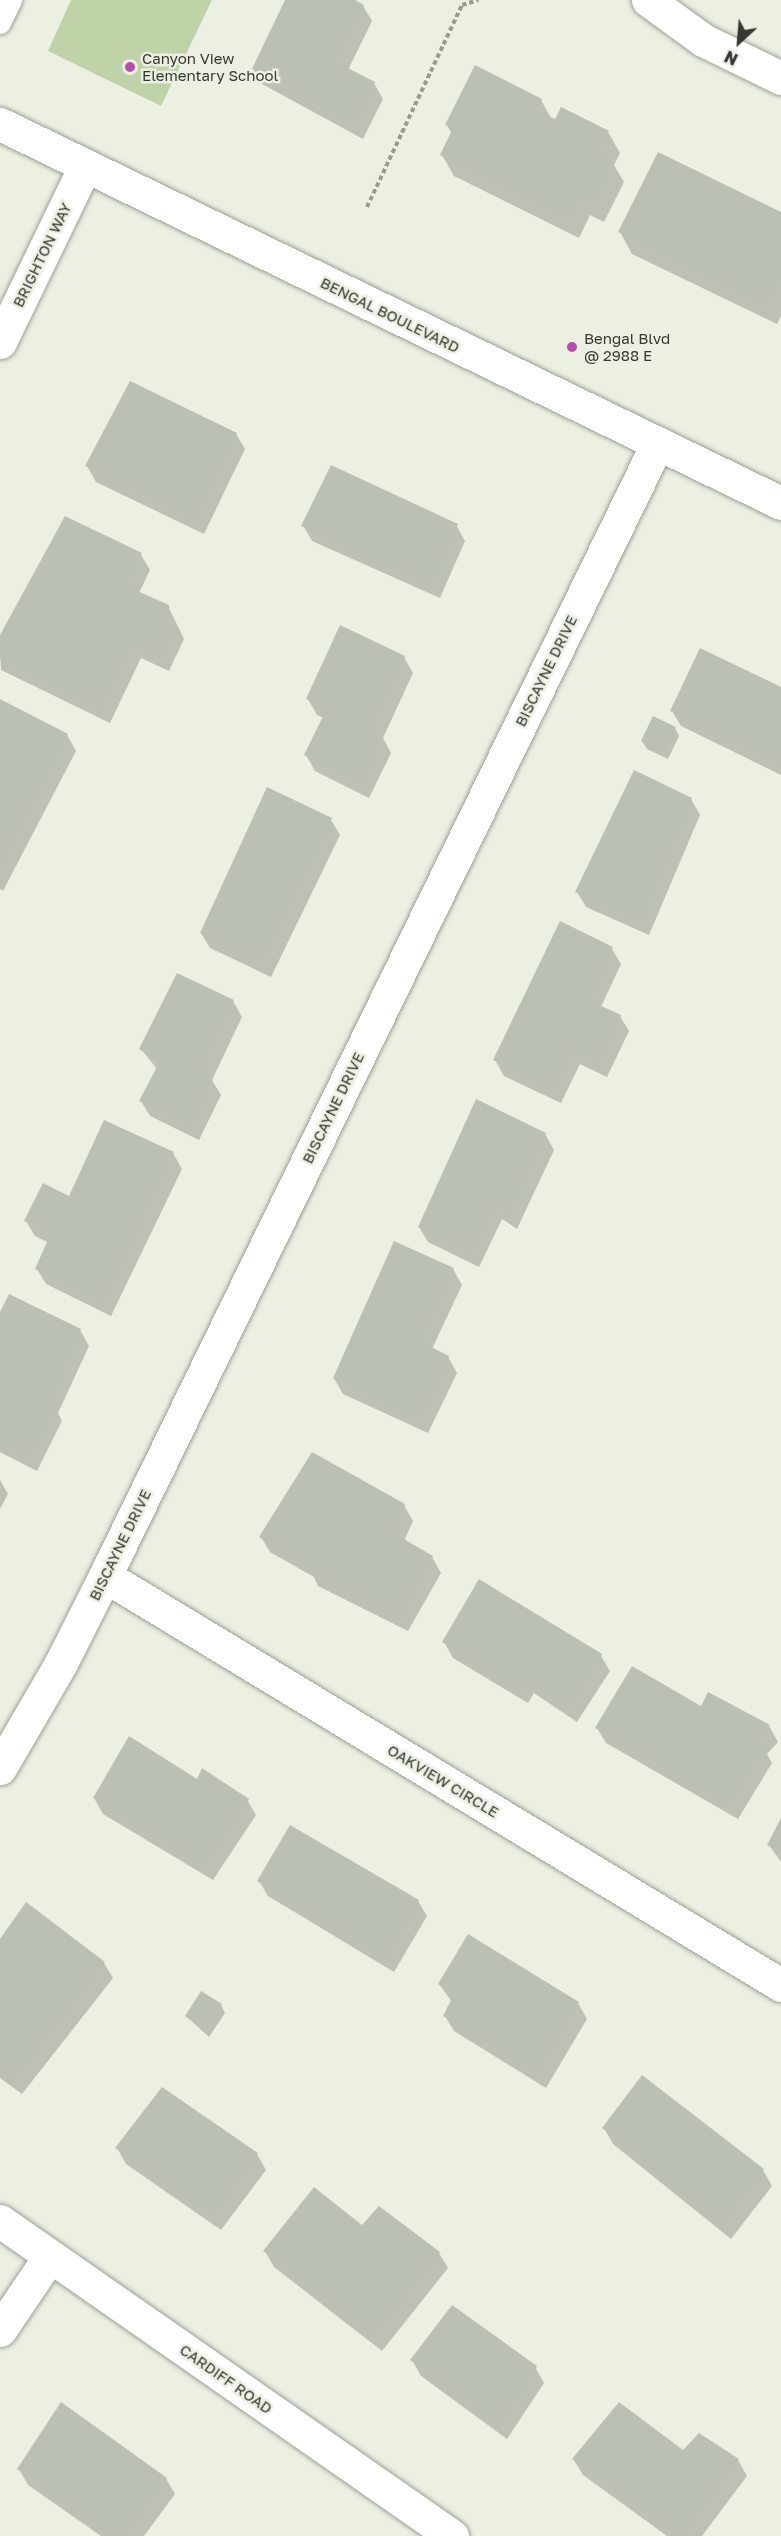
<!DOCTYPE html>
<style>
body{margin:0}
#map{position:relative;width:781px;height:2536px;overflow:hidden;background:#ebf0e3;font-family:"Golos Text",sans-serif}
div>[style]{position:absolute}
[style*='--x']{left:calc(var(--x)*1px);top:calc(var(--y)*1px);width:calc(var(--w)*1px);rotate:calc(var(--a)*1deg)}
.green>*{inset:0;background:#c0d2a7}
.shadow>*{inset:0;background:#0003}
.building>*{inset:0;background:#bbc0b4}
.path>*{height:4px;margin-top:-2px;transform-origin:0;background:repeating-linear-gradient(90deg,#979b91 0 4.5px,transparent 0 7.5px)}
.roads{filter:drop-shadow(0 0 2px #9ca195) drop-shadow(0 0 2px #9ca195)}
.service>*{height:22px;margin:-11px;padding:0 11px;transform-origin:11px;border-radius:11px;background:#fff}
.minor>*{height:33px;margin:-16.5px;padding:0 16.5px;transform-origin:16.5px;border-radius:16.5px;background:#fff}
.secondary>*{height:33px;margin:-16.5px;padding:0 16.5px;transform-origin:16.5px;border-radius:16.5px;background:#fff}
.dots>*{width:16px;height:16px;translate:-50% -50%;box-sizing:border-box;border:3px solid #ebf0e3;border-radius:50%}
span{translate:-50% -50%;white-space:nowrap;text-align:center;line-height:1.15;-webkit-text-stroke:5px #ebf0e3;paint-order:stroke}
.poi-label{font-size:15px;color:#363833}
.left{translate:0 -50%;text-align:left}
.street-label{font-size:15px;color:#363833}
.north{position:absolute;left:709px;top:12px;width:60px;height:60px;-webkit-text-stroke:4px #ebf0e3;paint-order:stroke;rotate:206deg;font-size:16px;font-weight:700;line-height:24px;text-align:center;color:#363833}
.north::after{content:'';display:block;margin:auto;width:21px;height:27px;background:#363833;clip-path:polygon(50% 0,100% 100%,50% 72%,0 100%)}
</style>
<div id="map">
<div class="green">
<div style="clip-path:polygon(71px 0,212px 0,161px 106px,48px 51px)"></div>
</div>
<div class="shadow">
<div style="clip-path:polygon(287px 0,351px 0,363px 6px,372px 21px,348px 70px,374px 83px,383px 99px,363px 139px,262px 84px,253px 69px)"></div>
<div style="clip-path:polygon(541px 100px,552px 120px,608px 132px,620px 153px,614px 165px,624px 182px,604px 222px,590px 215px,579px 238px,454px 176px,442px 155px,452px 134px,447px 125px)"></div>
<div style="clip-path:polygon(781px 213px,781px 316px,777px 324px,632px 254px,620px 232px)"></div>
<div style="clip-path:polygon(236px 434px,245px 449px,204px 534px,96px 482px,87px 466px)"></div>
<div style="clip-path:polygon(303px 525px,456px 525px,465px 541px,440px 598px,312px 541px)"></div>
<div style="clip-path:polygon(141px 555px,150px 570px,139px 593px,168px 606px,184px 639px,169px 671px,141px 658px,110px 723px,1px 670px,0 639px)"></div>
<div style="clip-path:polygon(404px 657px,413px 673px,383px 738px,391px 753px,369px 798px,315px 771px,306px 755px,324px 718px,317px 715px,308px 699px)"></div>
<div style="clip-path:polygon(781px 688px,781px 775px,681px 726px,672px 711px)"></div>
<div style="clip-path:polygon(0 701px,67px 735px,76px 751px,3px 891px,0 889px)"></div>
<div style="clip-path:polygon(675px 728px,679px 736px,668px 759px,647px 749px,642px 741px)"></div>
<div style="clip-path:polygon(691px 799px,700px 815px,649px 935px,586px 907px,577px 892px)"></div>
<div style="clip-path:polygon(331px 820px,340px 835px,271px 977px,210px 948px,201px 933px)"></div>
<div style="clip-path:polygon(612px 949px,621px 964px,601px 1007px,620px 1016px,629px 1031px,607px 1077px,580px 1064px,561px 1103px,504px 1076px,495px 1060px)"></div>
<div style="clip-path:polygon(233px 1001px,242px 1017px,212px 1080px,221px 1095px,199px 1140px,150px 1116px,141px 1101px,157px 1069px,141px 1049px)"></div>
<div style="clip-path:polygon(545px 1134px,554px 1150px,517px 1229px,502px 1219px,479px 1267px,428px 1242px,419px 1227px)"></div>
<div style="clip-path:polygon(173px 1153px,182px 1169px,111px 1316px,46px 1284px,37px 1269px,49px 1243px,35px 1236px,26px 1221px)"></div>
<div style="clip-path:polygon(453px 1269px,462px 1285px,432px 1349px,448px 1357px,457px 1373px,428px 1433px,343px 1394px,334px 1378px)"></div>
<div style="clip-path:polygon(0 1315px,80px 1330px,89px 1346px,58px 1413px,62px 1421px,37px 1471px,0 1452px)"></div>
<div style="clip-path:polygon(0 1480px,8px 1494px,0 1509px)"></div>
<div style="clip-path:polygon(404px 1505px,413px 1521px,404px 1541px,432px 1557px,441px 1573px,408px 1631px,318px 1586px,314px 1577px,270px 1552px,261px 1537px)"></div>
<div style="clip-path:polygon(479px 1581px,601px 1656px,610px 1671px,577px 1722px,534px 1693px,528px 1703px,453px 1658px,444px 1642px)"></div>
<div style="clip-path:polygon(709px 1694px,769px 1726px,778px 1742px,767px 1754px,772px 1763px,738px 1819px,606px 1743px,597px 1728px,702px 1708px)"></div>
<div style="clip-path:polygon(198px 1781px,247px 1800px,256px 1815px,213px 1880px,103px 1814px,94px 1798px)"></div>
<div style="clip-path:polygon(781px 1821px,781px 1862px,769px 1845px)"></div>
<div style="clip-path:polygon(259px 1881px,418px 1901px,427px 1916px,394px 1972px,268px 1896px)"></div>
<div style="clip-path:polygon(0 1942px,104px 1963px,113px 1978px,22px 2094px,0 2078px)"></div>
<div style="clip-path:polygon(439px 1984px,578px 2003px,587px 2019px,546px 2088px,454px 2031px,445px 2016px,452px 2002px)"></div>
<div style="clip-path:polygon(221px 2005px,225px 2013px,209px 2037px,186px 2016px)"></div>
<div style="clip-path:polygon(604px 2128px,763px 2170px,772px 2186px,731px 2239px,613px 2144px)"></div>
<div style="clip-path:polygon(117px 2148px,257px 2154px,266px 2170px,221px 2230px,126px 2164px)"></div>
<div style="clip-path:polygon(362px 2227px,439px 2253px,448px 2268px,382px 2351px,274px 2267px,265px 2251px)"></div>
<div style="clip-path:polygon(412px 2360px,535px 2367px,544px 2383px,507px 2439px,421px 2376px)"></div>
<div style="clip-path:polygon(684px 2452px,738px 2460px,747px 2476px,702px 2536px,667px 2536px,583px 2475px,574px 2460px)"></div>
<div style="clip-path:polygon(19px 2469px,166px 2479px,175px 2494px,144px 2536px,101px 2536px,28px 2485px)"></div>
</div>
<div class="building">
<div style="clip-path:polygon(285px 0,355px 0,364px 5px,336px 62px,375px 82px,354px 124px,252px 69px)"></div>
<div style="clip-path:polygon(475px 65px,542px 99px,536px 110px,555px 119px,561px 107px,609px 131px,597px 153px,612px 160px,592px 201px,578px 195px,567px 218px,440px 155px,453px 128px,445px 125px)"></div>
<div style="clip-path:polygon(658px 152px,781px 212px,781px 271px,765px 304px,618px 232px)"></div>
<div style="clip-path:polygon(130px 381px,237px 433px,195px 520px,85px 466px)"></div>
<div style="clip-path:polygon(331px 465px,458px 524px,431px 584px,301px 526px)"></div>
<div style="clip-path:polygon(65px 516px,142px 553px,126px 586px,169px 605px,170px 619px,176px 623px,161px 656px,132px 644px,101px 708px,0 659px,0 635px)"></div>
<div style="clip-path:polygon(340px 625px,405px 656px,370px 731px,383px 736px,360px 783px,304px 755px,327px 708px,306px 699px)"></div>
<div style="clip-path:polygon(700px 648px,781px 687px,781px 765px,670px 711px)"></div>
<div style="clip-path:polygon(0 699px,68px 734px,0 865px)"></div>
<div style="clip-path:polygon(653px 716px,676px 727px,664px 752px,641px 741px)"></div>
<div style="clip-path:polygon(634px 770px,692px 798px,640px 921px,575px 892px)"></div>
<div style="clip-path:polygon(267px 787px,332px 818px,262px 962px,200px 933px)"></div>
<div style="clip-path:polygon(560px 921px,613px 947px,588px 1000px,621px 1015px,598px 1062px,572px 1049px,552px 1088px,493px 1060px)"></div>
<div style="clip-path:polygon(177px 973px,234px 1000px,199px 1073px,213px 1078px,190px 1125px,139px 1101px,160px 1061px,139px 1049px)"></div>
<div style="clip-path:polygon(476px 1099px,546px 1133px,508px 1214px,493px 1205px,470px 1252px,418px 1227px)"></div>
<div style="clip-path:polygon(104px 1120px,174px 1152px,102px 1301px,35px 1269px,51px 1233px,24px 1221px,43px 1183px,69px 1196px)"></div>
<div style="clip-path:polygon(394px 1241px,454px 1268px,419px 1341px,449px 1356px,419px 1419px,333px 1378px)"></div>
<div style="clip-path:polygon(9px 1294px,81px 1329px,48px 1401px,54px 1404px,28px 1456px,0 1442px,0 1312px)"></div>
<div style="clip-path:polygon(312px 1452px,405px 1504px,392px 1532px,433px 1556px,399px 1616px,308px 1570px,310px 1566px,259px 1537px)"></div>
<div style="clip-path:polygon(479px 1579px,602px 1654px,568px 1707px,524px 1679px,520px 1689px,442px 1642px)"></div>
<div style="clip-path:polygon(632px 1666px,701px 1706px,708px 1692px,770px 1725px,757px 1740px,764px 1746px,729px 1804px,595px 1728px)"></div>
<div style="clip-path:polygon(129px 1736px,197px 1779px,202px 1768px,249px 1799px,204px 1866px,93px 1798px)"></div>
<div style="clip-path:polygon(781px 1818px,781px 1852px,767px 1845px)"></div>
<div style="clip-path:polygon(290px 1825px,419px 1900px,385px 1957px,257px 1881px)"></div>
<div style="clip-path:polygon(26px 1902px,105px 1962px,12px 2080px,0 2071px,0 1939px)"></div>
<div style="clip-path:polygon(468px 1934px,579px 2002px,537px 2073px,443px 2016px,454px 1994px,438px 1984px)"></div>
<div style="clip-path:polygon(201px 1991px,222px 2004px,204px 2030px,185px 2016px)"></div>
<div style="clip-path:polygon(642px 2075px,764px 2169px,721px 2224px,602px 2128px)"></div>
<div style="clip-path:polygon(162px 2087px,258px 2153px,212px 2216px,115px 2148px)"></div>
<div style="clip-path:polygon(314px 2187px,362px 2225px,379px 2206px,440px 2252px,373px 2336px,263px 2251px)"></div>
<div style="clip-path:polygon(452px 2305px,537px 2366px,498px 2425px,410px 2360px)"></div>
<div style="clip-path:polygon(61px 2402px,167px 2478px,124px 2536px,113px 2536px,17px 2469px)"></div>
<div style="clip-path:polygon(619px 2402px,683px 2450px,699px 2433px,739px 2459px,681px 2536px,572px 2459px)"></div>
</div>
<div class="path">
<div style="--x:367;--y:207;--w:223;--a:-64.8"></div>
<div style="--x:462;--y:5;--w:17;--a:-17"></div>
</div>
<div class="roads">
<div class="service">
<div style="--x:0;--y:23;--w:25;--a:-64"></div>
</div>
<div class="minor">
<div style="--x:648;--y:0;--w:68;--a:36"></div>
<div style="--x:703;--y:40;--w:87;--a:26"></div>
<div style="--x:0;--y:342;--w:193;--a:-64.2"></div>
<div style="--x:105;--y:1576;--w:790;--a:31.18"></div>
<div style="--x:0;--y:1768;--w:121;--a:-59.8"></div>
<div style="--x:61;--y:1663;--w:97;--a:-63.2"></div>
<div style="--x:105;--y:1576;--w:1259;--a:-64"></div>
<div style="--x:0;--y:2221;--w:551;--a:34.87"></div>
<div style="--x:0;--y:2330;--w:89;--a:-56"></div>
</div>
<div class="secondary">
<div style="--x:0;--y:124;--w:868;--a:25.89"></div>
</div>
</div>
<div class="dots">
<div style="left:130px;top:67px;background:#b74dae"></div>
<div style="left:572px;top:347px;background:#b74dae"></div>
</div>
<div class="poi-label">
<span class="left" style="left:142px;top:67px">Canyon View<br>Elementary School</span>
<span class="left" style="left:584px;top:347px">Bengal Blvd<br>@ 2988 E</span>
</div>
<div class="street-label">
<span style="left:42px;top:255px;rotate:-64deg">BRIGHTON WAY</span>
<span style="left:390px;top:315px;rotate:26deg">BENGAL BOULEVARD</span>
<span style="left:546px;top:671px;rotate:-64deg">BISCAYNE DRIVE</span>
<span style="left:333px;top:1108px;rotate:-64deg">BISCAYNE DRIVE</span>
<span style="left:120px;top:1545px;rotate:-64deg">BISCAYNE DRIVE</span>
<span style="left:443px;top:1781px;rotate:31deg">OAKVIEW CIRCLE</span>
<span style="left:226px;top:2379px;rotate:35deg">CARDIFF ROAD</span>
</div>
<div class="north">N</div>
</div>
